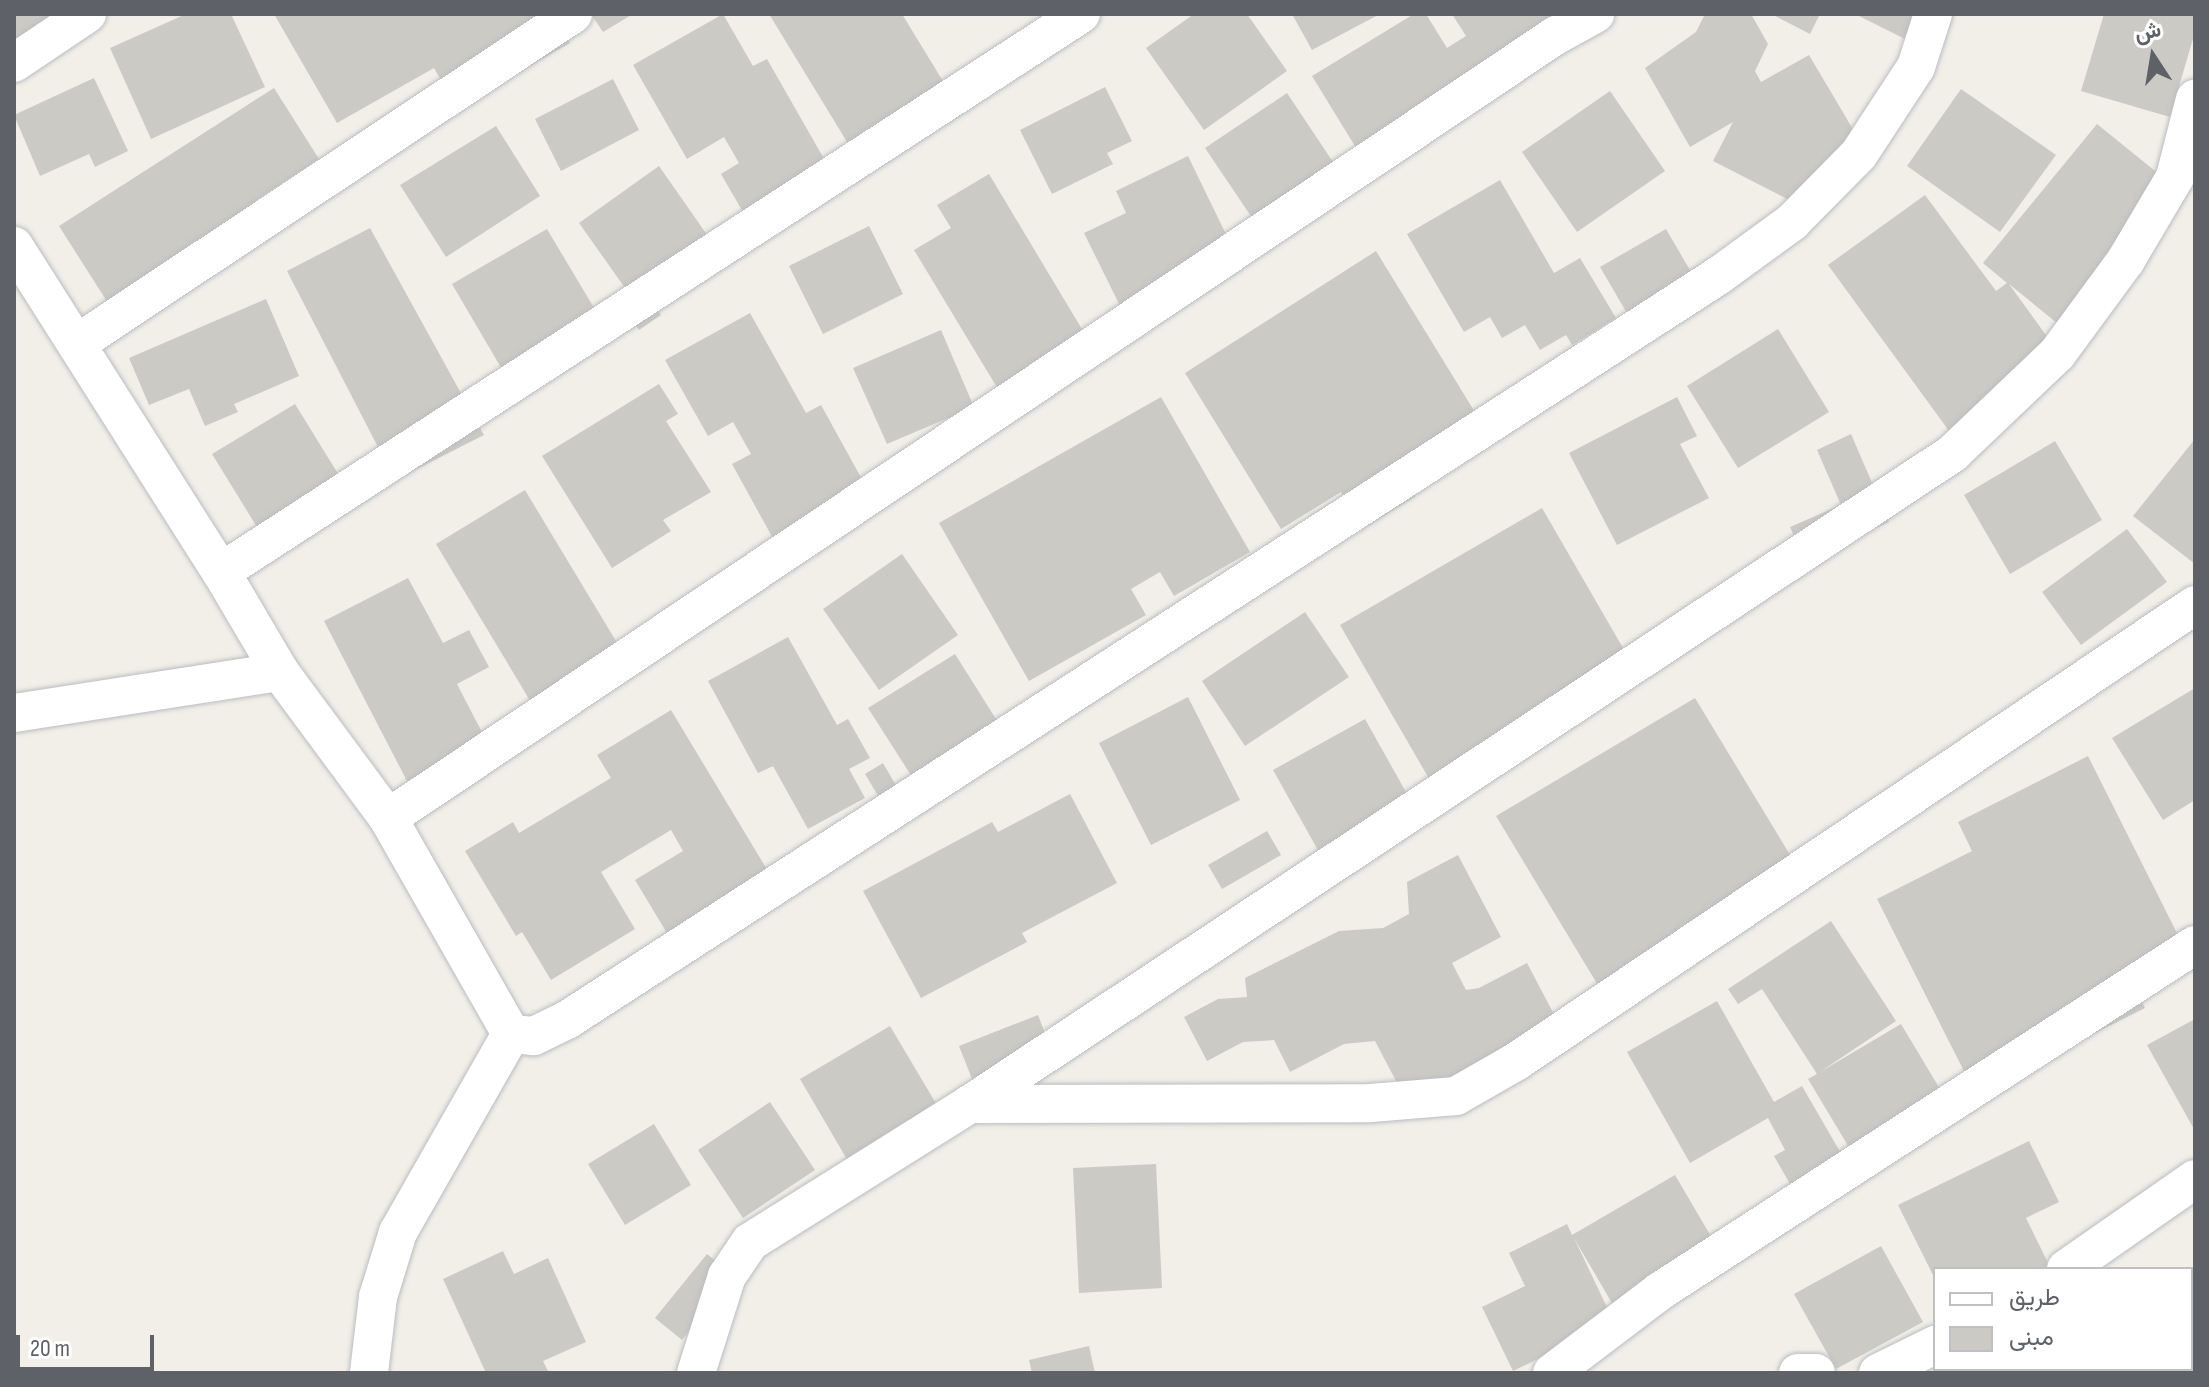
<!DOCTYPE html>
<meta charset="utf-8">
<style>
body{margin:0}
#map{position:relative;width:2209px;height:1387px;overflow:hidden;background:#f1efe7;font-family:"Sofia Sans Condensed",Vazirmatn,sans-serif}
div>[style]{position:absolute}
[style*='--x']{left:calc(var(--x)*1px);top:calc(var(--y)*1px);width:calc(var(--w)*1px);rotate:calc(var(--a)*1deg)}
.building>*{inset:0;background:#cccac4}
.roads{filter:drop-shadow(0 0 2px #b9bcc1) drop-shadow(0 0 2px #b9bcc1)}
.street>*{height:38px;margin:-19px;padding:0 19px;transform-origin:19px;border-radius:19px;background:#fff}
span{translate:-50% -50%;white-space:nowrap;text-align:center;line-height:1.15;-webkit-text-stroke:6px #fff;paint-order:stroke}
.frame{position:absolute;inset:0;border:16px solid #5e6268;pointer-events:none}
.legend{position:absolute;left:1933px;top:1267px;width:260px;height:104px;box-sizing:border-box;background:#fff;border:2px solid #bfc0c3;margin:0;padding:10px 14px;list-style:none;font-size:24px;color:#5e6268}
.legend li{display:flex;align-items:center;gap:16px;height:40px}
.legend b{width:40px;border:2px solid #bfc0c3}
.north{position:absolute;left:2113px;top:16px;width:80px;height:80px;-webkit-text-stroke:6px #fff;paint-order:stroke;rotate:348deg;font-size:22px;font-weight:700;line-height:32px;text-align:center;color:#5e6268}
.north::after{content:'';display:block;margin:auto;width:28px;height:36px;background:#5e6268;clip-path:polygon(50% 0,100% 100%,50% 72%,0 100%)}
.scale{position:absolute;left:16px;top:1335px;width:138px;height:36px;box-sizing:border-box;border:4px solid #5e6268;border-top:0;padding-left:10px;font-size:24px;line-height:28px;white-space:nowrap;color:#5e6268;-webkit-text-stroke:6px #fff;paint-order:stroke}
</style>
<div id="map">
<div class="building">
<div style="clip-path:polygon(14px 14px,83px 14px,14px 51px)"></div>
<div style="clip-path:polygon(186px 14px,231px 14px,265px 87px,151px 139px,110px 48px)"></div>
<div style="clip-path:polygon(274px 14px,553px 14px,570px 43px,457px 108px,434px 68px,337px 123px)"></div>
<div style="clip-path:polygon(591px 14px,633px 14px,603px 32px)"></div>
<div style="clip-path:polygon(723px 14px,753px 66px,767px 59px,831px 171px,747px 219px,721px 174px,739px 163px,724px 137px,687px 159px,633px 65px)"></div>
<div style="clip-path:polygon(769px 14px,902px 14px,963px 114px,866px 173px)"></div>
<div style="clip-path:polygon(1194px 14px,1247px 14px,1287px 71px,1204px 130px,1146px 48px)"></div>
<div style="clip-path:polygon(1292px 14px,1380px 14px,1312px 50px)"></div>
<div style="clip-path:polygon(1414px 14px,1426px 14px,1447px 48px,1466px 36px,1452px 14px,1572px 14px,1482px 68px,1499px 96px,1372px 174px,1312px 76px)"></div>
<div style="clip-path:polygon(1705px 14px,1751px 14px,1768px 44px,1755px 71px,1761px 82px,1809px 55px,1854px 131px,1791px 201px,1713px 161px,1733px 122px,1690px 147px,1645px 68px,1696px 32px)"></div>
<div style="clip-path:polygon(1771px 14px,1820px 14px,1810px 34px)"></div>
<div style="clip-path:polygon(1855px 14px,1916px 14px,1917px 45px)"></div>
<div style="clip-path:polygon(2104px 14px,2195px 14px,2195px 32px,2170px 117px,2081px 91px)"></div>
<div style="clip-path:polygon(94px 78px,128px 151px,95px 167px,89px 154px,40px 176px,14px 115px)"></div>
<div style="clip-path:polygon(613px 79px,639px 130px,561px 171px,535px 119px)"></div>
<div style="clip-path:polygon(1105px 87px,1132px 141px,1107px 153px,1113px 164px,1052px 194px,1020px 130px)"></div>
<div style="clip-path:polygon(274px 88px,319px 159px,255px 201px,265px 217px,120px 322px,59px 226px)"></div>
<div style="clip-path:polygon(1961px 89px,2056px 155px,2000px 232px,1907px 166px)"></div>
<div style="clip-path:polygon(1610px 91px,1665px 171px,1577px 232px,1522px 152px)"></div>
<div style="clip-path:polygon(1287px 93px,1343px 177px,1261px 231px,1205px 148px)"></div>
<div style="clip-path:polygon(2097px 124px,2181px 192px,2068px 332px,2009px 284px,2061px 356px,1952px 435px,1828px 265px,1925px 195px,1996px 291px,2007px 283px,1983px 263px)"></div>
<div style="clip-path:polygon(496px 126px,540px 196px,446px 257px,400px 185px)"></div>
<div style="clip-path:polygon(1188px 156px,1239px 261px,1125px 316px,1084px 233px,1126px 213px,1116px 191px)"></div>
<div style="clip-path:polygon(659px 166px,719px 252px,650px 300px,661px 315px,639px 330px,620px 303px,630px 295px,579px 223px)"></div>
<div style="clip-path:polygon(989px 174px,1101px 361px,1013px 414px,914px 250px,951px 228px,937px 205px)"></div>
<div style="clip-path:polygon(1500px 180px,1554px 273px,1580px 258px,1616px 318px,1572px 345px,1566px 335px,1540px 350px,1525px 325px,1502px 338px,1490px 317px,1464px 332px,1407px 234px)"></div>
<div style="clip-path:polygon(869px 226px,903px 294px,823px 334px,789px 266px)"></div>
<div style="clip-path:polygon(370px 228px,484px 435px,395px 480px,287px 271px)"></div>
<div style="clip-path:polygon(547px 229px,606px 328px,510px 383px,452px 284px)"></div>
<div style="clip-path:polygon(1666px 229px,1701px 289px,1635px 327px,1600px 267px)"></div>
<div style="clip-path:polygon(1376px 251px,1481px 422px,1408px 483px,1416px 496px,1364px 528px,1341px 492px,1281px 529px,1185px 373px)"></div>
<div style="clip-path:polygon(266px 299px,299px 376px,234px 404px,238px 412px,205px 426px,189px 389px,149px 405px,129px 358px)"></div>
<div style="clip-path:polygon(750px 313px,806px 413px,821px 405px,869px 492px,776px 544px,732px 464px,751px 454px,733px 422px,708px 436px,665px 360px)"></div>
<div style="clip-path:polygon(1778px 329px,1829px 412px,1738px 468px,1687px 386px)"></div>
<div style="clip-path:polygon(941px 330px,974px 407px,887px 444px,853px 368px)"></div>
<div style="clip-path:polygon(659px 384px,678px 414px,666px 421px,711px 492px,663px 520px,671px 531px,612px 568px,542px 456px)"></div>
<div style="clip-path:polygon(1161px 397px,1250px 552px,1174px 596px,1160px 572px,1131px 589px,1146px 615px,1029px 681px,939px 523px)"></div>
<div style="clip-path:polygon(1677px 397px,1697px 436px,1680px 444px,1709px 498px,1617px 545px,1569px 453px)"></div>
<div style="clip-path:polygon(295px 404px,356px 503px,273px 553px,212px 454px)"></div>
<div style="clip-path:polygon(1851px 434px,1889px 522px,1805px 560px,1790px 527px,1841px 505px,1817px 450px)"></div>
<div style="clip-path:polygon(2195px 439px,2195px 564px,2133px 516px)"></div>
<div style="clip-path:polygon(2055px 441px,2102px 520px,2010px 574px,1964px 495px)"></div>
<div style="clip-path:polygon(525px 490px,628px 661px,538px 714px,436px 544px)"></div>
<div style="clip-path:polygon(1542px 508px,1634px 667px,1435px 789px,1340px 625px)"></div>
<div style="clip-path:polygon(2127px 529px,2167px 582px,2081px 645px,2042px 592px)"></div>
<div style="clip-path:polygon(902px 554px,958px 635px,879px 690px,823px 609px)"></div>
<div style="clip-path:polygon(408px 578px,443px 643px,469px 630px,489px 667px,457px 684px,486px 740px,407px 781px,324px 621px)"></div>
<div style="clip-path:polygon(1305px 612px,1349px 677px,1245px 746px,1202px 681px)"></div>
<div style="clip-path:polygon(788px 637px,837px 725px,848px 719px,870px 758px,849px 769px,865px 798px,808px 829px,773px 766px,758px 773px,708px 681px)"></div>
<div style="clip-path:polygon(955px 654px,1001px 727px,914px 780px,868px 708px)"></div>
<div style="clip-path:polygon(2195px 688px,2195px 800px,2163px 820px,2112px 738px)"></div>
<div style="clip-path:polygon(1188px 697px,1240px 800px,1151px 845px,1099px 743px)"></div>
<div style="clip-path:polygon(1695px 698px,1798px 868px,1599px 987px,1496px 816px)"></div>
<div style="clip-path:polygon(671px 710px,777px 886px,676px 948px,635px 880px,683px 851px,671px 830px,601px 872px,635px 929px,551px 980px,522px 932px,516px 936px,465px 851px,513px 822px,519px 833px,611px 778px,597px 755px)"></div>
<div style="clip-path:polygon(1365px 719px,1411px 801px,1319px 852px,1273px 770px)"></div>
<div style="clip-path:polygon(2088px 756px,2187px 953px,2131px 981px,2145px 1008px,1975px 1093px,1877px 899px,1972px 851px,1958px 822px)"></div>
<div style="clip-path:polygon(883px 763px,898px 789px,880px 799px,865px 774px)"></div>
<div style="clip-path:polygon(1070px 794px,1117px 883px,1022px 933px,1027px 942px,921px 998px,863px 891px,992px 822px,998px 832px)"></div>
<div style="clip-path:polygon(1267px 831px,1281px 855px,1222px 889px,1208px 865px)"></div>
<div style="clip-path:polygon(1458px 855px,1501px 937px,1452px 963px,1466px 990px,1479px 988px,1527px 963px,1557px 1020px,1504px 1064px,1406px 1100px,1375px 1041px,1344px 1044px,1290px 1072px,1274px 1040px,1243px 1042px,1207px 1061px,1184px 1017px,1218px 999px,1247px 997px,1245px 978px,1339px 931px,1383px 928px,1409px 914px,1407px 882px)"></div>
<div style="clip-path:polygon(1831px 921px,1896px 1021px,1820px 1072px,1901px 1024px,1952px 1109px,1859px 1164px,1808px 1079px,1817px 1074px,1762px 989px,1738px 1004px,1728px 989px)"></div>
<div style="clip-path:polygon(1717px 1001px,1774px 1102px,1802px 1086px,1857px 1181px,1805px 1210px,1774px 1156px,1785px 1150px,1768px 1118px,1690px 1163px,1627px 1052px)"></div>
<div style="clip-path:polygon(1038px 1015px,1055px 1059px,976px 1089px,959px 1046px)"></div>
<div style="clip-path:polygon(2195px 1019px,2195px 1131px,2147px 1045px)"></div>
<div style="clip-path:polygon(890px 1026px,950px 1127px,859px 1180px,800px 1079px)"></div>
<div style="clip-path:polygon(770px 1102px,815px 1170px,743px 1218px,698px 1150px)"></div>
<div style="clip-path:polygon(654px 1124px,691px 1185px,625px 1225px,588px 1164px)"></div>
<div style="clip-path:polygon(2029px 1141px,2059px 1202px,2026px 1218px,2051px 1269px,1935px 1269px,1935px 1279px,1898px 1205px)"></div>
<div style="clip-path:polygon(1156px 1164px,1162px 1288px,1079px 1293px,1073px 1168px)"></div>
<div style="clip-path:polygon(1675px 1175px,1726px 1262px,1623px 1322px,1574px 1238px,1614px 1322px,1513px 1371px,1482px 1307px,1525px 1286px,1509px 1253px,1567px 1224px,1572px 1235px)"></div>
<div style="clip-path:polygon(1881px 1246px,1923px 1322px,1836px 1369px,1794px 1294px)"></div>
<div style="clip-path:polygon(503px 1251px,514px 1274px,548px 1258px,586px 1342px,543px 1361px,549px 1373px,486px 1373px,443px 1279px)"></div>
<div style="clip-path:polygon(707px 1254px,734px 1276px,682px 1340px,655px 1318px)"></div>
<div style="clip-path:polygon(1089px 1346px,1095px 1373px,1032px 1373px,1029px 1360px)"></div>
<div style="clip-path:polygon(1964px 1369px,2047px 1369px,2050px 1373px,1962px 1373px)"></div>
<div style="clip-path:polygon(2052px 1369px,2172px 1369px,2175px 1373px,2054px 1373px)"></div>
</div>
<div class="roads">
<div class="street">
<div style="--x:14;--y:63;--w:88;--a:-33.9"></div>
<div style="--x:14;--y:246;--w:386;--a:57.6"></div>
<div style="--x:79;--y:342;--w:593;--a:-33.58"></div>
<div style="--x:280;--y:672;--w:116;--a:-120.5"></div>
<div style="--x:221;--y:572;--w:1025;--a:-32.98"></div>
<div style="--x:14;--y:713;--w:269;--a:-8.8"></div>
<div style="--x:280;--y:672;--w:182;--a:53.5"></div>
<div style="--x:388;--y:818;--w:249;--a:60.3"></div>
<div style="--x:511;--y:1034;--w:228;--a:119.7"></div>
<div style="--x:398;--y:1232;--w:68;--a:107.1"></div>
<div style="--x:378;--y:1297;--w:77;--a:96.8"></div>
<div style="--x:388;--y:818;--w:1405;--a:-33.83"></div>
<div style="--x:1555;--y:36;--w:46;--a:-28.8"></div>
<div style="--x:511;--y:1034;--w:23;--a:5"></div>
<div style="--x:534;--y:1036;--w:37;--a:-26"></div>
<div style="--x:567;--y:1020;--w:1371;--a:-32.88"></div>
<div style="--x:1718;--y:276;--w:92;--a:-36.1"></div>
<div style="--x:1792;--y:222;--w:95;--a:-45.4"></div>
<div style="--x:1859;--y:154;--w:104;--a:-56.8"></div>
<div style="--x:1916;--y:67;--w:56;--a:-72.2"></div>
<div style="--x:970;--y:1104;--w:401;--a:-0.1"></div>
<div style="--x:1371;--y:1103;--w:85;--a:-4.7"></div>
<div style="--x:1456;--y:1096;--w:70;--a:-29.8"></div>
<div style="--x:1517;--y:1061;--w:817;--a:-33.92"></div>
<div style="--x:2066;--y:1269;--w:157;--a:-34.9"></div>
<div style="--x:696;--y:1373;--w:102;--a:-72.3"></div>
<div style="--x:727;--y:1276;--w:41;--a:-55.9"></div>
<div style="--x:750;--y:1242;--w:260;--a:-32.1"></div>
<div style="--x:970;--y:1104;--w:1179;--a:-33.51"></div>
<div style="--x:1953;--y:453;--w:144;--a:-43.6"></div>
<div style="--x:2057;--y:354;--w:117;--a:-53.7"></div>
<div style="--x:2126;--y:260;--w:96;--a:-59.4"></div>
<div style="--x:2175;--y:177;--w:81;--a:-75.6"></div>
<div style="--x:1552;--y:1373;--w:136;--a:-37.2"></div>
<div style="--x:1660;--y:1291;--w:637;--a:-32.89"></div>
<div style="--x:1798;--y:1373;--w:18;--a:0"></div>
<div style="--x:1878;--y:1373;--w:64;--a:-26.2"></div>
</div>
</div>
<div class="frame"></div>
<ul class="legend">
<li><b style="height:10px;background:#fff"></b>طريق</li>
<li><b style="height:22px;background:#cccac4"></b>مبنى</li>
</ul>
<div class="north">ش</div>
<div class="scale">20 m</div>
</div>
